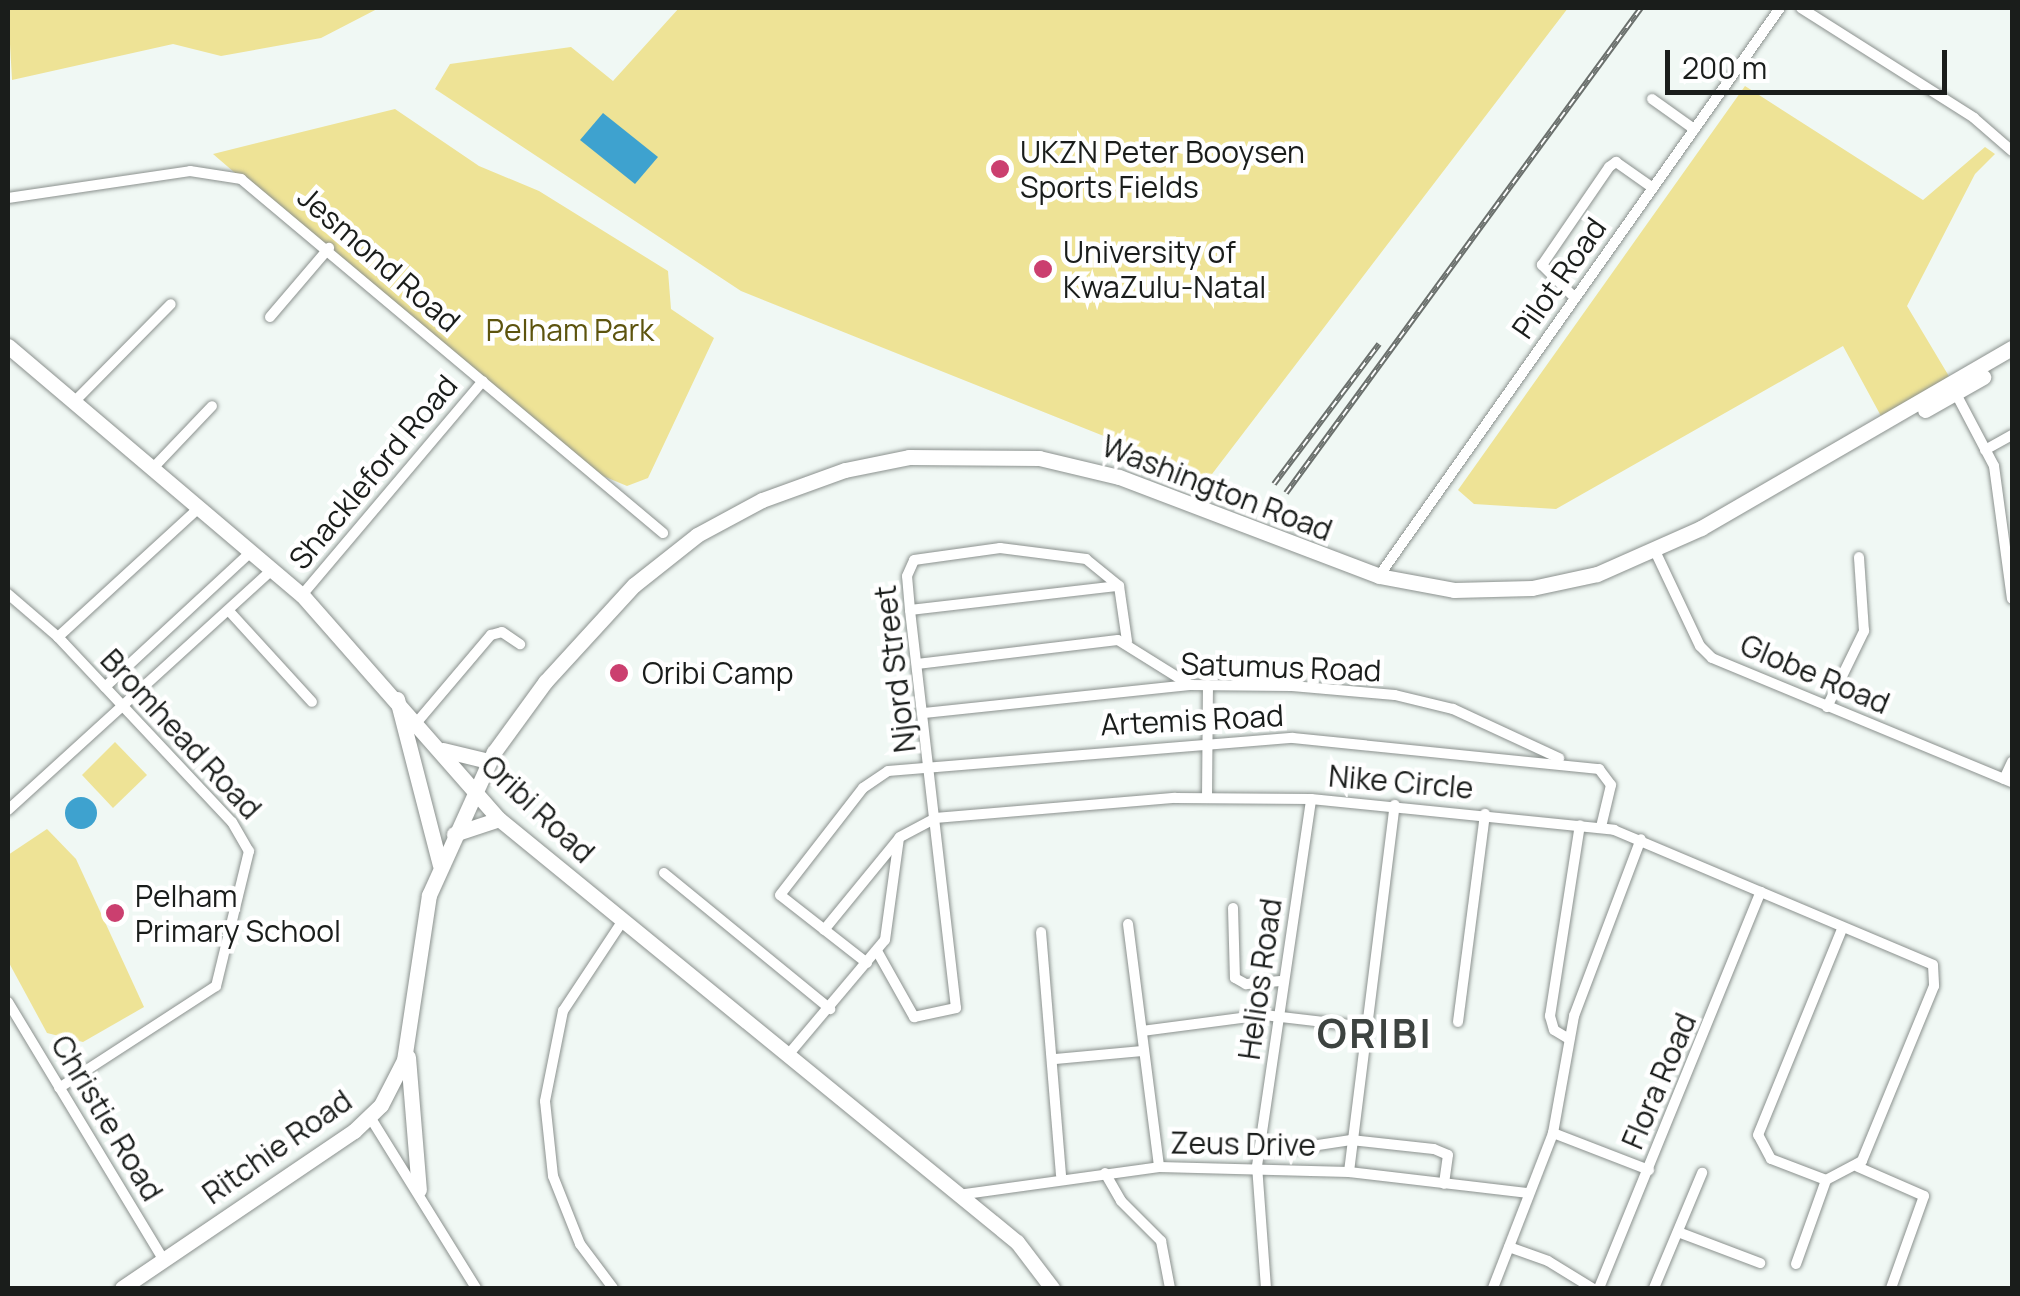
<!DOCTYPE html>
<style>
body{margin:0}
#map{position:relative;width:2020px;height:1296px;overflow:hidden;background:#f0f8f4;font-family:Manrope,sans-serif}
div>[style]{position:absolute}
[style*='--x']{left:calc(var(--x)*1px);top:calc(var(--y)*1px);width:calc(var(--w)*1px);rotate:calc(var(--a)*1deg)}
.green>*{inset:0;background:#eee396}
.water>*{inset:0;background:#3ea2cf}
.round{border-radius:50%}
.roads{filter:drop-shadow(0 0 2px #8b918e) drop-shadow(0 0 2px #8b918e)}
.street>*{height:10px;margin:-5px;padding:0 5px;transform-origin:5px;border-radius:5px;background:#fff}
.secondary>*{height:15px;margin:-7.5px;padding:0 7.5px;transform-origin:7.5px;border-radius:7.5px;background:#fff}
.rail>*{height:6px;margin-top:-3px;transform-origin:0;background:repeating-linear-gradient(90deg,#fff 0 8px,#6b706d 0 16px);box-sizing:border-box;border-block:2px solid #6b706d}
.dots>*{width:28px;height:28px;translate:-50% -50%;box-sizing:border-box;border:5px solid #fff;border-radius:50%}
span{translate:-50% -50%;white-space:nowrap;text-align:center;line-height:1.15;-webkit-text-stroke:9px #fff;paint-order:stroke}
.poi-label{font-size:30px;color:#1a1d1b}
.left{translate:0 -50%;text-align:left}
.street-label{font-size:30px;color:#1a1d1b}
.park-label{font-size:30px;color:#5d540e}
.district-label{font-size:40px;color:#3d4340;font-weight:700;letter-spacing:2.5px}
.frame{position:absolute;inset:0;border:10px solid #1a1d1b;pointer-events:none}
.scale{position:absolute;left:1665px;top:50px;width:282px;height:45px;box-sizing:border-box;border:5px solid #1a1d1b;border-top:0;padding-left:12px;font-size:30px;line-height:35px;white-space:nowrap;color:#1a1d1b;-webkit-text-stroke:8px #fff;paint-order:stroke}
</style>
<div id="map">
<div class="green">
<div style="clip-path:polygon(8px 8px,379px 8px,321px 38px,221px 56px,173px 44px,12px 80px)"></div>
<div style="clip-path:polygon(679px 8px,1568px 8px,1209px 478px,741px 291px,435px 89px,450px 64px,571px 47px,613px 81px)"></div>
<div style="clip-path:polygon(1745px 86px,1923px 200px,1985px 147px,1995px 154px,1975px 174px,1907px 306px,1950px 378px,1881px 416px,1843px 346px,1556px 509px,1474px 504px,1458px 490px)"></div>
<div style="clip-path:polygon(395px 109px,479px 166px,539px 191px,668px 271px,671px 309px,714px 338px,648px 478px,627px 486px,572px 463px,213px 154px)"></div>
<div style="clip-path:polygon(115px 742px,147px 775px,113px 808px,82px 775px)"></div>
<div style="clip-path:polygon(47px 829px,76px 859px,144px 1007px,83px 1042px,47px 1033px,8px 961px,8px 855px)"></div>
</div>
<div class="water">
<div style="clip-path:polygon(603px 113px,658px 157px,635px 184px,580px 140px)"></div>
<div class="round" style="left:65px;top:797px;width:32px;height:32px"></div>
</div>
<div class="roads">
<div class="street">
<div style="--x:1801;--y:8;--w:205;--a:32.4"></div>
<div style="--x:1974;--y:118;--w:50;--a:41"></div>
<div style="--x:1652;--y:99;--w:52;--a:35.5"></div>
<div style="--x:8;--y:198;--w:184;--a:-8.4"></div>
<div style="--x:190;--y:171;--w:52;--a:8.9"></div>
<div style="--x:241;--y:179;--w:551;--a:39.99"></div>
<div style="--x:1575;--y:298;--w:47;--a:-135"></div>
<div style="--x:1542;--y:265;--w:119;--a:-55.6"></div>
<div style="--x:1609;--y:167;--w:9;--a:-36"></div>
<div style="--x:1616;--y:162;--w:45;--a:35.1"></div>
<div style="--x:270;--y:317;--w:91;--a:-49.5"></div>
<div style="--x:1954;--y:390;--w:86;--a:62.2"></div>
<div style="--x:1994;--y:466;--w:134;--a:82.3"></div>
<div style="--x:75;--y:401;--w:136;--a:-45.3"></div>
<div style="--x:1985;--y:450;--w:31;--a:-29"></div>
<div style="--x:154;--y:467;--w:84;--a:-46.4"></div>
<div style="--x:1655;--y:551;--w:105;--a:64.7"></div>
<div style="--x:1700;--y:646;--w:17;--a:45"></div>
<div style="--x:1712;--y:658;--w:325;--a:22.5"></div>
<div style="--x:1379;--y:576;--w:695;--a:-54.78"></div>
<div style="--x:8;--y:594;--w:66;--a:40.7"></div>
<div style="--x:58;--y:637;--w:254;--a:46.8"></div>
<div style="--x:232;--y:822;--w:34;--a:60"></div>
<div style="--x:249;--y:851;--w:139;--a:103.7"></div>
<div style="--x:216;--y:986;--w:187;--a:147"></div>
<div style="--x:302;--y:595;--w:280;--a:-49.8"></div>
<div style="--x:910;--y:610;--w:210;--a:-6.6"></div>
<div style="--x:229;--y:611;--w:123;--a:47.6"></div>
<div style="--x:58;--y:637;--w:193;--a:-42.5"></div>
<div style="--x:917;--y:664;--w:202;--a:-6.8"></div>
<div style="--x:1118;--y:640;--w:85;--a:32"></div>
<div style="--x:105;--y:687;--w:200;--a:-42.8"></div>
<div style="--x:1827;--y:707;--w:85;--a:-64"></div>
<div style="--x:1864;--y:631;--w:74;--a:-93.9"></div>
<div style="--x:924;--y:713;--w:267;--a:-6"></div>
<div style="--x:1190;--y:685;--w:102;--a:0.6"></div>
<div style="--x:1292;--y:686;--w:103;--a:5"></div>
<div style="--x:1395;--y:695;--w:60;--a:13.6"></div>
<div style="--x:1453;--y:709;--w:117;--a:24.8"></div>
<div style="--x:418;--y:721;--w:113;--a:-49.7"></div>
<div style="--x:491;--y:635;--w:11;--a:-15"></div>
<div style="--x:502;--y:632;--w:22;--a:34"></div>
<div style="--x:2004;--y:779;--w:19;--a:-65"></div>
<div style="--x:1207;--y:798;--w:113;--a:-89.5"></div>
<div style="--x:8;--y:810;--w:358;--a:-42.3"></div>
<div style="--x:664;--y:873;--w:215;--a:39.3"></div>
<div style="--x:1233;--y:908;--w:70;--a:88.4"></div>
<div style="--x:1235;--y:978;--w:13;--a:29"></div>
<div style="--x:1246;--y:984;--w:38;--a:-5"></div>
<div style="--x:1128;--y:924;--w:245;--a:82.7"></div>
<div style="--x:824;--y:930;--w:120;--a:-50.7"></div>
<div style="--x:900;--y:837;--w:40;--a:-28"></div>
<div style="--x:935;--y:818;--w:241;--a:-4.8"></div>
<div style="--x:1175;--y:798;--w:136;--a:0.4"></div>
<div style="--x:1311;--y:799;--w:305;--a:5.8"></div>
<div style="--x:1614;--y:830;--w:346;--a:22.9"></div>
<div style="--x:1933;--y:965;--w:21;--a:87"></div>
<div style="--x:1934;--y:986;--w:189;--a:112.4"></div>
<div style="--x:1862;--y:1161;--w:41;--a:152.2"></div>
<div style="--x:1826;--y:1180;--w:59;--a:-159.1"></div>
<div style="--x:1771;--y:1159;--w:27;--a:-118"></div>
<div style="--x:1758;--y:1135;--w:222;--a:-67.8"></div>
<div style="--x:1041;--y:932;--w:244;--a:85.3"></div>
<div style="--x:877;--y:951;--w:76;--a:60.7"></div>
<div style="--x:914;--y:1017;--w:43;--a:-12.1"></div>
<div style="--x:956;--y:1008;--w:401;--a:-96.6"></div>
<div style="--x:910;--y:610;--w:34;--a:-95"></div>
<div style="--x:907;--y:576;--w:17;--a:-66"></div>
<div style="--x:914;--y:560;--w:87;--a:-7.9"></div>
<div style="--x:1000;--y:548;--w:87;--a:7.3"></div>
<div style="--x:1086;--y:559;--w:43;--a:39.3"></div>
<div style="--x:1119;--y:586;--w:56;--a:81.7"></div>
<div style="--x:867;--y:963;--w:110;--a:-142"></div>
<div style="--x:780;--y:895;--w:135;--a:-52.2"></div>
<div style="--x:863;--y:788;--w:30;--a:-34"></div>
<div style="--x:888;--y:771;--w:406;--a:-4.7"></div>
<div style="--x:1293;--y:738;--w:308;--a:5.8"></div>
<div style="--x:1599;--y:769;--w:20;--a:53"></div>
<div style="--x:1611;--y:785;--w:43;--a:103.4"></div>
<div style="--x:8;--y:1002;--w:300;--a:58.9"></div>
<div style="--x:1458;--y:1022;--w:210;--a:-82.6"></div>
<div style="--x:1142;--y:1031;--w:123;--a:-7.5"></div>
<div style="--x:1264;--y:1015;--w:103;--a:6.7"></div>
<div style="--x:1569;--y:1039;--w:17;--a:-149"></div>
<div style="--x:1554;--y:1030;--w:15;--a:-106"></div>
<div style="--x:1550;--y:1016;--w:193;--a:-81.1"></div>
<div style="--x:788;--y:1055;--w:150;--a:-49.9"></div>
<div style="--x:885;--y:940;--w:103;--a:-82.2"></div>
<div style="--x:1055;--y:1059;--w:88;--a:-5.2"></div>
<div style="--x:370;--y:1117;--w:201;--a:58.2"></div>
<div style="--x:1553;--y:1133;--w:103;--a:21.1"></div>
<div style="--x:1259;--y:1154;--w:93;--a:-8.7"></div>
<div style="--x:1351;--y:1140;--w:83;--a:6.2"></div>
<div style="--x:1434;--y:1149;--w:15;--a:23"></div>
<div style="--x:1448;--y:1155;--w:29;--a:98"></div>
<div style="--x:1858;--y:1167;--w:72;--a:23.7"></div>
<div style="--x:1924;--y:1196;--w:98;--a:109.7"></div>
<div style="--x:1349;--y:1172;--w:370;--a:-82.9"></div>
<div style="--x:1105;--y:1173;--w:32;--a:60"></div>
<div style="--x:1121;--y:1201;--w:57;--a:45"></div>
<div style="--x:1161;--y:1241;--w:48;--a:79.2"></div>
<div style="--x:958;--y:1195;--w:203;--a:-7.9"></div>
<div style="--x:1159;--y:1167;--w:190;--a:1.5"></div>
<div style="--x:1349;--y:1172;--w:181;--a:6.7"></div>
<div style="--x:1678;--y:1232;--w:88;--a:20.7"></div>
<div style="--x:1509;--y:1247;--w:41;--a:19.7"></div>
<div style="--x:1548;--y:1261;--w:52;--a:31.5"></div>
<div style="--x:1796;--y:1264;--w:89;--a:-70.3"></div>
<div style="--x:613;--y:1288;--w:55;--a:-126.9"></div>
<div style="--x:580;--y:1244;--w:73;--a:-111.7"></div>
<div style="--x:553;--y:1176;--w:75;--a:-96.1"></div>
<div style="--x:545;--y:1101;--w:92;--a:-78.7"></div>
<div style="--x:563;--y:1011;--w:107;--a:-56.5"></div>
<div style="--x:1266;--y:1288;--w:122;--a:-94.2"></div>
<div style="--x:1257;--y:1166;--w:371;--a:-81.6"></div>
<div style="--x:1493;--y:1288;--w:166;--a:-68.8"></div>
<div style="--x:1553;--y:1133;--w:119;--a:-79.8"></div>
<div style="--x:1574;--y:1016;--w:189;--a:-69.3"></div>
<div style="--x:1599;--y:1288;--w:428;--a:-67.8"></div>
<div style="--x:1654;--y:1288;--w:125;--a:-67.3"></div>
</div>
<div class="secondary">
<div style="--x:8;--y:346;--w:385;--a:40.3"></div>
<div style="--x:302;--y:595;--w:298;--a:48.7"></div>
<div style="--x:499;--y:819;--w:669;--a:39.24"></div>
<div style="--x:1017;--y:1242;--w:58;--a:52.7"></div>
<div style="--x:1925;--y:410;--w:67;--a:-29.6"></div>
<div style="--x:397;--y:699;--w:171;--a:75.5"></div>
<div style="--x:443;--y:750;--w:46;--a:13.7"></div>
<div style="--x:454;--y:834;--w:47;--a:-18.4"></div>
<div style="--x:408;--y:1057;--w:133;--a:85.3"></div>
<div style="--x:122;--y:1288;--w:280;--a:-34.1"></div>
<div style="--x:354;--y:1131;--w:37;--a:-44"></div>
<div style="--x:381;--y:1105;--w:51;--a:-62.9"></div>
<div style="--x:404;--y:1060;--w:167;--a:-81.4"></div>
<div style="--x:429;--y:895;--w:157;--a:-65.6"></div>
<div style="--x:494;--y:752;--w:87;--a:-53.9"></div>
<div style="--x:545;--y:682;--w:132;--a:-47.5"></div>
<div style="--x:634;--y:585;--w:80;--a:-38.4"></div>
<div style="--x:697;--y:535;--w:74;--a:-28.3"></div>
<div style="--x:762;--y:500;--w:88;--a:-19.9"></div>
<div style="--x:845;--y:470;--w:65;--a:-11.5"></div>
<div style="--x:909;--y:457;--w:130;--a:0.4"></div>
<div style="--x:1039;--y:458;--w:82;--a:13.4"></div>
<div style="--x:1119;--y:477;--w:278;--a:20.8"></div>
<div style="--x:1379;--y:576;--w:76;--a:10.6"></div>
<div style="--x:1454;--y:590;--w:78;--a:-1.5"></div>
<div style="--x:1532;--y:588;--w:66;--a:-12.2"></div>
<div style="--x:1597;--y:574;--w:114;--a:-23.9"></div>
<div style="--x:1701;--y:528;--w:359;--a:-30.1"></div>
</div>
</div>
<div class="rail">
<div style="--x:1274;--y:484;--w:175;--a:-53.1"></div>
<div style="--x:1286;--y:493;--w:601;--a:-53.8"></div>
</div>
<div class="dots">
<div style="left:1000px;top:169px;background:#cb3f6f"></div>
<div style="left:1043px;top:269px;background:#cb3f6f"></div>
<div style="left:619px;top:673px;background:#cb3f6f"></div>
<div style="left:115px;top:913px;background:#cb3f6f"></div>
</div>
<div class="poi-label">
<span class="left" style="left:1020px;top:169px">UKZN Peter Booysen<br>Sports Fields</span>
<span class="left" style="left:1063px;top:269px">University of<br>KwaZulu-Natal</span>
<span class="left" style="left:642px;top:673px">Oribi Camp</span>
<span class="left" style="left:135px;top:913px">Pelham<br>Primary School</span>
</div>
<div class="street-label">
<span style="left:379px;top:259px;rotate:41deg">Jesmond Road</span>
<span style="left:1559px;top:278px;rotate:-55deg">Pilot Road</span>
<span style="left:373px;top:472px;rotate:-50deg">Shackleford Road</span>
<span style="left:1217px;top:488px;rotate:21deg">Washington Road</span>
<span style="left:1281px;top:667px;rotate:2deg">Satumus Road</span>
<span style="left:895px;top:669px;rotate:-97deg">Njord Street</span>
<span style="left:1815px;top:674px;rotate:23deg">Globe Road</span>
<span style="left:1192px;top:720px;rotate:-3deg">Artemis Road</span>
<span style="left:181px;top:734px;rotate:47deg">Bromhead Road</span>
<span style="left:1401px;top:782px;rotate:5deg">Nike Circle</span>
<span style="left:538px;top:809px;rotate:43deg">Oribi Road</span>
<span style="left:1260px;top:979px;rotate:-82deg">Helios Road</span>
<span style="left:1659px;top:1081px;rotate:-67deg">Flora Road</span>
<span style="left:107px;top:1118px;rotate:59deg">Christie Road</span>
<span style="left:1243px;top:1144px;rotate:1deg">Zeus Drive</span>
<span style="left:277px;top:1147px;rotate:-35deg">Ritchie Road</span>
</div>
<div class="park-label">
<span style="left:570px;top:330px">Pelham Park</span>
</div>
<div class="district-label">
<span style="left:1375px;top:1033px">ORIBI</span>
</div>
<div class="frame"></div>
<div class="scale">200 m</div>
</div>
